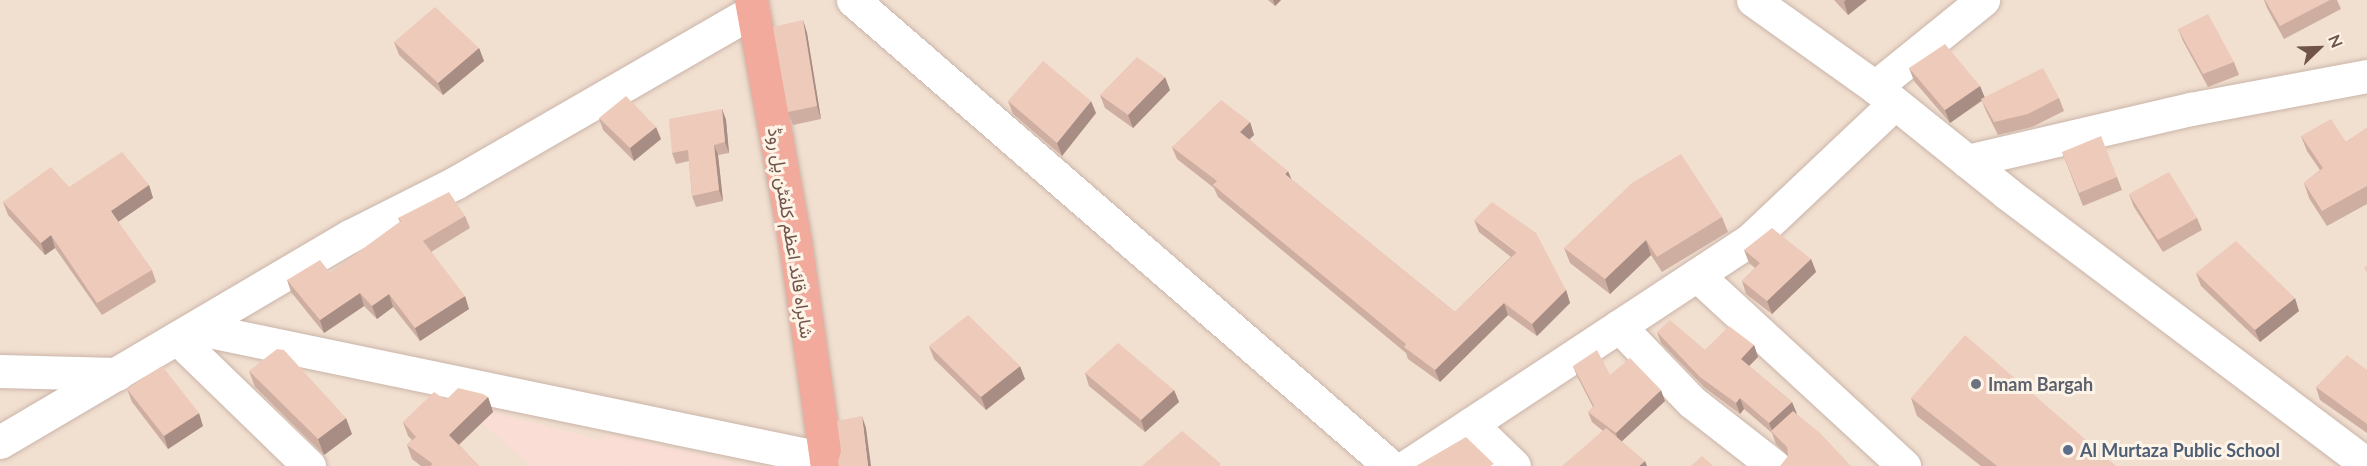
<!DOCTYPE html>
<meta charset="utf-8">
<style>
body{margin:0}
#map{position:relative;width:2367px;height:466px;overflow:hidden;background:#faeee1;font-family:Lato,Vazirmatn,sans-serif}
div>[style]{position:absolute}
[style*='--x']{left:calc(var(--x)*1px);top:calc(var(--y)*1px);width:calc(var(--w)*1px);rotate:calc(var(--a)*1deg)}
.residential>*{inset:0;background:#f1dfd0}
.commercial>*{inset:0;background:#faddd5}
.roads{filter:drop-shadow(0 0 2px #cab5a9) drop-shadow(0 0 2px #cab5a9)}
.street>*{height:33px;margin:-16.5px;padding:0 16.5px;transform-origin:16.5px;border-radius:16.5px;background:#fff}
.secondary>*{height:33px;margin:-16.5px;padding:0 16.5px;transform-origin:16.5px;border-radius:16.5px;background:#fff}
.highway>*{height:33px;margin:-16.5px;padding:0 16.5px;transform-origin:16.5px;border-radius:16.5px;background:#f1aa9b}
.wall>*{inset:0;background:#cdaea1}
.shaded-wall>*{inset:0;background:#a78d83}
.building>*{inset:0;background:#eecabb}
.dots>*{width:16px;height:16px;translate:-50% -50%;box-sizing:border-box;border:3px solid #fef3e7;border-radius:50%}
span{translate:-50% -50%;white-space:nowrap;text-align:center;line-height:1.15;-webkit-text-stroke:6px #fef3e7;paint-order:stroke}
.street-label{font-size:18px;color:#70544a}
.worship-label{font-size:18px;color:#5b616d;font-weight:700}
.left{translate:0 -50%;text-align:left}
.service-label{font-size:18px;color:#4e5e75;font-weight:700}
.north{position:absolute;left:2289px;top:18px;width:60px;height:60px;-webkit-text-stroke:4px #fef3e7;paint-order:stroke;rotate:67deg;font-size:16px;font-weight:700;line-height:24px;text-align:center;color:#70544a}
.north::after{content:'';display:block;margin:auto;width:21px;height:27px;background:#70544a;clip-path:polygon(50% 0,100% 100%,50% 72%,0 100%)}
</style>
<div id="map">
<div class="residential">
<div style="clip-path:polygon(0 0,2367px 0,2367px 466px,0 466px)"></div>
</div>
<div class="commercial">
<div style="clip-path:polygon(493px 412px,600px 440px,609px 434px,750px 466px,629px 466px,617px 455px,627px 466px,531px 466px,482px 423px)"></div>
</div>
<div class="roads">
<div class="street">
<div style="--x:853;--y:0;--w:711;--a:40.95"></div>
<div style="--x:1753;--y:0;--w:150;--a:35.5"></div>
<div style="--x:1875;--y:87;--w:171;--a:38.8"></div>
<div style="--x:2008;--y:194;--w:450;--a:37"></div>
<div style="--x:1875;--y:87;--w:139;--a:-38.9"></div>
<div style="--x:1967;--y:161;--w:230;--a:-13.1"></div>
<div style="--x:2191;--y:109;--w:179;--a:-10.6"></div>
<div style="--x:1697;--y:275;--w:282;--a:42.7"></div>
<div style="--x:1619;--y:326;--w:105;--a:46.2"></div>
<div style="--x:1692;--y:402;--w:104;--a:38"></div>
<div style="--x:195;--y:328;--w:644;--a:11.73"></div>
<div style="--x:177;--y:338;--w:184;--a:44.1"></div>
<div style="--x:0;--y:371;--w:117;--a:1.5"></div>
<div style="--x:1471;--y:424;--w:60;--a:44.3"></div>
<div style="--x:1407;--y:466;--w:411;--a:-33.4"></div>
<div style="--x:1750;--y:240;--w:199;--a:-43.4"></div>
</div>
<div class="secondary">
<div style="--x:0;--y:442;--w:406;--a:-30.5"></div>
<div style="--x:350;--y:236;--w:118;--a:-26.8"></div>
<div style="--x:455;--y:183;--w:344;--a:-30"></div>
</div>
<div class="highway">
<div style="--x:751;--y:0;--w:246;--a:79.7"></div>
<div style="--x:795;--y:242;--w:226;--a:81.9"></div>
</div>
</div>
<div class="wall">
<div style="clip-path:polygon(1268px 0,1281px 0,1275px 6px)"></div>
<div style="clip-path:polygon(1834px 0,1867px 0,1848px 15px)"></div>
<div style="clip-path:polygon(2264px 0,2337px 0,2341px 9px,2284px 39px,2267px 8px)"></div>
<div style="clip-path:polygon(803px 20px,807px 33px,821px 119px,793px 125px,788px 112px)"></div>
<div style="clip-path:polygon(2178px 29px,2234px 62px,2239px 75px,2208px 87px,2183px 41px)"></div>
<div style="clip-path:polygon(394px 42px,479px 48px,484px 61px,443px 95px,399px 55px)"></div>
<div style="clip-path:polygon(1909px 68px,1980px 86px,1984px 97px,2059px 98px,2064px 111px,2032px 127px,1998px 135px,1986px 111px,1982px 101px,1950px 123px,1914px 81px)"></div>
<div style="clip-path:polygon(1170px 90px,1133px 128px,1105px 108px,1100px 95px)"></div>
<div style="clip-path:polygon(1008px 101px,1096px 113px,1062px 156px,1013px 114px)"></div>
<div style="clip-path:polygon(722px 109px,726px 120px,729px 153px,718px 155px,723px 201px,696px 207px,692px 196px,689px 161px,676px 164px,672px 153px)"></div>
<div style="clip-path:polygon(599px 118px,661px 139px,634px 161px,603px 130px)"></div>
<div style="clip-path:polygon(1250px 122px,1254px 135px,1249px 140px,1291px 179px,1455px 312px,1511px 257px,1479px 232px,1474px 220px,1566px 290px,1570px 303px,1537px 336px,1508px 315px,1440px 382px,1408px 359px,1406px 353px,1218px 197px,1214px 188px,1177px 159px,1172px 147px)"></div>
<div style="clip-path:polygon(2367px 128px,2367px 204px,2327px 226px,2309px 198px,2304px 183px,2320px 170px,2307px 151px,2301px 136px,2346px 142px)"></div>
<div style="clip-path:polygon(2062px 152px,2117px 177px,2122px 190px,2083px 206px)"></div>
<div style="clip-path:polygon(149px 185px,153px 198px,118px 222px,152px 270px,156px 282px,102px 315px,55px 248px,45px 255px,8px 215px,3px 202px,69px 187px)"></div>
<div style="clip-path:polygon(2129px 194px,2197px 218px,2202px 230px,2163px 252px,2134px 207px)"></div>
<div style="clip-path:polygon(465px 216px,470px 228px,431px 252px,469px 309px,420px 341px,393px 307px,377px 319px,364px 306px,324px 333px,291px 292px,287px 280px,330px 273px,400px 222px,398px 218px)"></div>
<div style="clip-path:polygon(1722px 217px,1728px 232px,1662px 272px,1651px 255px,1610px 294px,1570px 263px,1564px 248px)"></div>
<div style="clip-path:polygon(1744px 250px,1811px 259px,1816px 272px,1772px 314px,1746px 294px,1742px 281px,1755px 268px,1749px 263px)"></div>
<div style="clip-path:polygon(2196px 273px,2299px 311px,2260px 342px,2201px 286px)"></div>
<div style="clip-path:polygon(1657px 332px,1705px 350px,1754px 345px,1758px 357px,1749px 366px,1792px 402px,1796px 414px,1788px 456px,1776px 444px,1772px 433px,1744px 409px,1740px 414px,1705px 388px,1661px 343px)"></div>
<div style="clip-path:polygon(929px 346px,1025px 379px,986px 410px,934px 359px)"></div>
<div style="clip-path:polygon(1573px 366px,1610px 375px,1665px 401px,1622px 441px,1603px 431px,1592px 422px,1588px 412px,1593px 407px,1577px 376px)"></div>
<div style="clip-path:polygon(2367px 370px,2367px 433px,2320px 400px,2316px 387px)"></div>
<div style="clip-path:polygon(249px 371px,352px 434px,324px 455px,255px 387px)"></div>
<div style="clip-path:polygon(1085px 373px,1174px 390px,1179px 402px,1145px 432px,1089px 386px)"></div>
<div style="clip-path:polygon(127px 389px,203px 426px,168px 449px,132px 402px)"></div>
<div style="clip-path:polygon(488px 397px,493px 412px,459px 445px,479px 466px,421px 466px,412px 459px,407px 445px,412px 440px,408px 436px,403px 422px,446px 400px)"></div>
<div style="clip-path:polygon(1911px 398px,2116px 466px,1981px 466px,1917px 416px)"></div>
</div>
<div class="shaded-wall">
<div style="clip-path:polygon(1273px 0,1281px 0,1275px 6px)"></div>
<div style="clip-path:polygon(1846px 0,1867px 0,1848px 15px,1844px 2px)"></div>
<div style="clip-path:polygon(803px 20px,807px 33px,821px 119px,817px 106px)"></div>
<div style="clip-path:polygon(479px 48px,484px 61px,443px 95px,438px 83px)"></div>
<div style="clip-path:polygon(1165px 77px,1170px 90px,1133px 128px,1128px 115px)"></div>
<div style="clip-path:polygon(1980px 86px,1985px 98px,1950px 123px,1945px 110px)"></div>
<div style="clip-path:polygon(1091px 101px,1096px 113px,1062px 156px,1057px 143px)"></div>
<div style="clip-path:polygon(722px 109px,726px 120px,729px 153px,725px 142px)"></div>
<div style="clip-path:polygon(1250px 122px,1254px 135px,1244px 144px,1240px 132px)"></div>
<div style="clip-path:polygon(656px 127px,661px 139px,634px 161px,630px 148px)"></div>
<div style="clip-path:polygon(714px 145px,718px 155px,723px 201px,719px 190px)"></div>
<div style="clip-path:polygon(1288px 171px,1293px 183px,1285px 174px)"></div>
<div style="clip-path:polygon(149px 185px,153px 198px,115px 224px,111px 211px)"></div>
<div style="clip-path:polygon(51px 235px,55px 248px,45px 255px,41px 243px)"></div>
<div style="clip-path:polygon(1646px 240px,1651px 255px,1610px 294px,1605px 279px)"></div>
<div style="clip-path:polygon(1811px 259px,1816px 272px,1772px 314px,1767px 301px)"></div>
<div style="clip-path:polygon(1566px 290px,1570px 303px,1537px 336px,1532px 324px)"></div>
<div style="clip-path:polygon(360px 293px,364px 306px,324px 333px,320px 320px)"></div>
<div style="clip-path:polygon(389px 294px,393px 307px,377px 319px,372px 306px)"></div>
<div style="clip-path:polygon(465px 296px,469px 309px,420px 341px,415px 328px)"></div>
<div style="clip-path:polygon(2295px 298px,2299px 311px,2260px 342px,2255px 330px)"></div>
<div style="clip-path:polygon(1504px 303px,1508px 315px,1440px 382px,1435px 370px)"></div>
<div style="clip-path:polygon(1754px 345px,1758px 357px,1745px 370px,1741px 359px)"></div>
<div style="clip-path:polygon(1020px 366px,1025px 379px,986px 410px,981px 397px)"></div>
<div style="clip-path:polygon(1174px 390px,1179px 402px,1145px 432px,1141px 420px)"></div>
<div style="clip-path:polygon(1661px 390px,1665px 401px,1619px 444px,1616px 433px)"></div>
<div style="clip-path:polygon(488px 397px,493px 412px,454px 449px,449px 435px)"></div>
<div style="clip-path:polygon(1740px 398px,1744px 409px,1740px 414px,1736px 403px)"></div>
<div style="clip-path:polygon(1792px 402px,1797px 414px,1773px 433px,1769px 423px)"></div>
<div style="clip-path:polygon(199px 413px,203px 426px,168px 449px,164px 436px)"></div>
<div style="clip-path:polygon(862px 416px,866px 428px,871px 466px,868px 466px)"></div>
<div style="clip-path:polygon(346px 418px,352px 434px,324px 455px,318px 439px)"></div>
<div style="clip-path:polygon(1645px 461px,1647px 466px,1639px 466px)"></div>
</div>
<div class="building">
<div style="clip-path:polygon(2265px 0,2330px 0,2280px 26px)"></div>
<div style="clip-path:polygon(435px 7px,479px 48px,438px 83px,394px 42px)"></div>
<div style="clip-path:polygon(2208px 14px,2234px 62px,2203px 74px,2178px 29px)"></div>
<div style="clip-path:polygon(803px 20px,817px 106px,788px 112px,773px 27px)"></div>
<div style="clip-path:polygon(1945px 44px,1980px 86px,1945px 110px,1909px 68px)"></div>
<div style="clip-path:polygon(1137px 57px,1165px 77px,1128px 115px,1100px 95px)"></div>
<div style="clip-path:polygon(1043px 61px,1091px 101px,1057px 143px,1008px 101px)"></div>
<div style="clip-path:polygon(2043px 68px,2059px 98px,2028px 114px,1994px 122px,1981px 99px)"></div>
<div style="clip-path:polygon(626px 96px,656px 127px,630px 148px,599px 118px)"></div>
<div style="clip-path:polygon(1221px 100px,1250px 122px,1240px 132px,1288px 171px,1285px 174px,1455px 312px,1517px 252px,1474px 220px,1492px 202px,1536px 233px,1566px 290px,1532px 324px,1504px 303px,1435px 370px,1404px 347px,1406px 344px,1213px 185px,1217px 181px,1172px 147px)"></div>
<div style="clip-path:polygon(722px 109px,725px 142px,714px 145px,719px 190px,692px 196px,688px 150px,672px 153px,669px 119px)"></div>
<div style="clip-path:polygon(2331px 119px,2346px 142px,2367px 128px,2367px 186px,2322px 211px,2304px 183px,2323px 168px,2301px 136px)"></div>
<div style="clip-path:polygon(2101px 136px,2117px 177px,2079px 193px,2062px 152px)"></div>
<div style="clip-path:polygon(122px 152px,149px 185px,111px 211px,152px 270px,97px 303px,51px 235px,41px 243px,3px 202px,51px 167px,69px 187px)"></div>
<div style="clip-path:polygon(1681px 154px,1722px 217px,1657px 257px,1646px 240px,1605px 279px,1564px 248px,1632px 183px)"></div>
<div style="clip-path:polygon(2169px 172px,2197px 218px,2158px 240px,2129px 194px)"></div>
<div style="clip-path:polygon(449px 192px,465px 216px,423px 241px,465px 296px,415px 328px,389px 294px,372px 306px,360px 293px,320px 320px,287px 280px,320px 260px,330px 273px,401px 221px,398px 218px)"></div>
<div style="clip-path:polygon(1772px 228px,1811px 259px,1767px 301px,1742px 281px,1760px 263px,1744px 250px)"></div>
<div style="clip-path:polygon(2236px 241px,2295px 298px,2255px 330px,2196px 273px)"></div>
<div style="clip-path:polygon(2367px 266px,2367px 273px,2364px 267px)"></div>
<div style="clip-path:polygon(968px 315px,1020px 366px,981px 397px,929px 346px)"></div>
<div style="clip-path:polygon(1670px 320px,1705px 350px,1729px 326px,1754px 345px,1741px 359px,1792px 402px,1769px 423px,1740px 398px,1736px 403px,1700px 377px,1657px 332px)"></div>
<div style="clip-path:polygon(1965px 335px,2116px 466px,1997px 466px,1911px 398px)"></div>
<div style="clip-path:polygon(1118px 343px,1174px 390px,1141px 420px,1085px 373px)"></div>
<div style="clip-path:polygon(277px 349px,284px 350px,346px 418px,318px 439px,249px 371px)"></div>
<div style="clip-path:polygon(1597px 350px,1610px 375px,1630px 358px,1661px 390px,1616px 433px,1588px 412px,1594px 406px,1573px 366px)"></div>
<div style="clip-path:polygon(2347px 355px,2367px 370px,2367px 424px,2316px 387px)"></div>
<div style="clip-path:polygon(162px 366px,199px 413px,164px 436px,127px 389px)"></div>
<div style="clip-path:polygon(458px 388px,483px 394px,488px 397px,449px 435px,479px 466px,430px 466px,433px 464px,407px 445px,416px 437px,403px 422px,434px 392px,446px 400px)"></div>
<div style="clip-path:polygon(1793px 411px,1820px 433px,1851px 466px,1780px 466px,1788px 456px,1787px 447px,1771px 431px)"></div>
<div style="clip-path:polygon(862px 416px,868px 466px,839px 466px,838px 462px,841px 451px,837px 421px)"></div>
<div style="clip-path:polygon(1606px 428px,1645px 461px,1639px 466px,1562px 466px)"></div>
<div style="clip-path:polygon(1182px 431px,1221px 464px,1219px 466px,1142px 466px)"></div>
<div style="clip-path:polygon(1466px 437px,1494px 464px,1490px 466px,1416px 466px)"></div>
<div style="clip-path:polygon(1702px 456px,1713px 466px,1691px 466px)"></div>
</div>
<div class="dots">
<div style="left:1976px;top:384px;background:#6b7280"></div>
<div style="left:2068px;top:450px;background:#5c6f8a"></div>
</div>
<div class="street-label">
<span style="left:791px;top:233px;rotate:81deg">شاہراہ قائد اعظم کلفٹن پل روڈ</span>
</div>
<div class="worship-label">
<span class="left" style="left:1988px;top:384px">Imam Bargah</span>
</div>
<div class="service-label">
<span class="left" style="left:2080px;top:450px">Al Murtaza Public School</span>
</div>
<div class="north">N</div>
</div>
